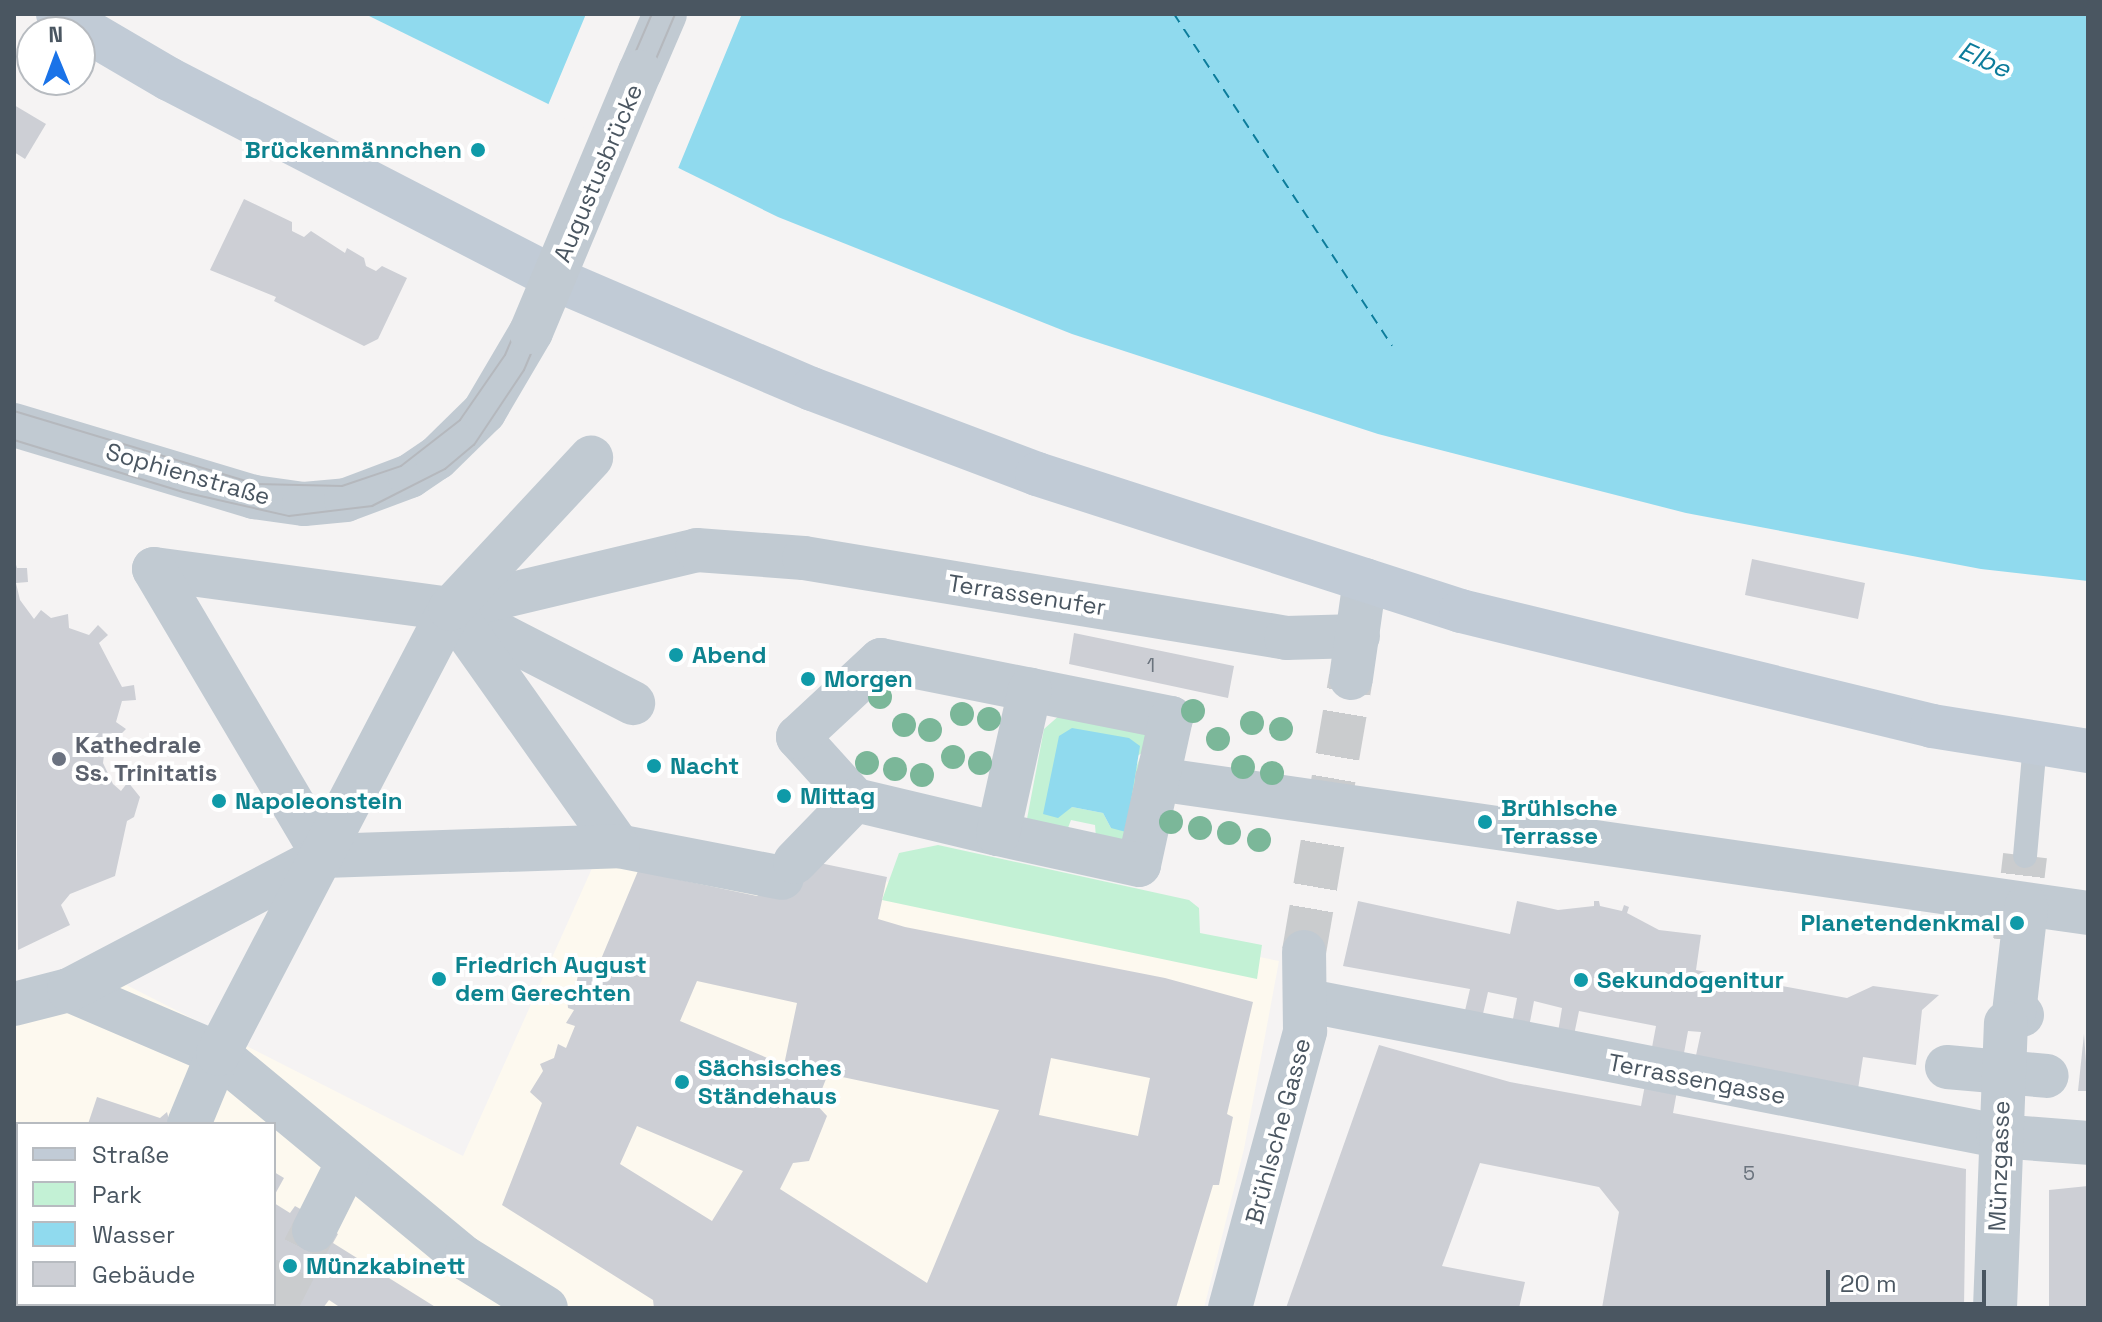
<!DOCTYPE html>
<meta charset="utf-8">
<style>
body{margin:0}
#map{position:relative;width:2102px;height:1322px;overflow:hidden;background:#f5f3f3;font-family:"Space Grotesk",sans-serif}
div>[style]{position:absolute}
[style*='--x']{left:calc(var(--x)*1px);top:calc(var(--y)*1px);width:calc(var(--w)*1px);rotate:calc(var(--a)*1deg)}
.commercial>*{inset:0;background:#fdf9ef}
.green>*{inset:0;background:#c3f1d5}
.water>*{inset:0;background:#90daee}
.pier>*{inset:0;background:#f5f3f3}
.ferry>*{height:2px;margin-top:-1px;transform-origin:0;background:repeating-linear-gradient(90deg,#0c7c9b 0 10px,transparent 0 18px)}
.building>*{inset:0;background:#cdcfd5}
.street-tunnel>*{height:44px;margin-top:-22px;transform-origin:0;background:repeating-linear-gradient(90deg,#caccce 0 44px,transparent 0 66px)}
.lane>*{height:24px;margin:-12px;padding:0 12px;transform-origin:12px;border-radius:12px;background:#c1cad2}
.street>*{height:44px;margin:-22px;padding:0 22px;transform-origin:22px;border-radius:22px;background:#c1cad2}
.secondary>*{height:44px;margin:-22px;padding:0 22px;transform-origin:22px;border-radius:22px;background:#c1cbd6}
.tram>*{height:2px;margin:-1px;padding:0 1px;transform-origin:1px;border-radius:1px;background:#b5b8bd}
.street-bridge>*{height:44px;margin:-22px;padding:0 22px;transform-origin:22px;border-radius:22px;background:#c1cad2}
.trees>*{width:24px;height:24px;margin:-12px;border-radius:50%;background:#7bb799}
.dots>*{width:22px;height:22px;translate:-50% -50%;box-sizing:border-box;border:4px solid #fff;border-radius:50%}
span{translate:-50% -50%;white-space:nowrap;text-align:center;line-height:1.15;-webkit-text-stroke:8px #fff;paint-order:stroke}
.number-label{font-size:20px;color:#6b747e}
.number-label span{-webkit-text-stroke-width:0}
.culture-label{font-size:24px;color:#0d838f;font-weight:700}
.right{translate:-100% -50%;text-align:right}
.left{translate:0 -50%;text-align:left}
.street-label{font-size:24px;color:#4a5661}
.worship-label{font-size:24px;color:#5b616d;font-weight:700}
.water-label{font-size:26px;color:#0c7c9b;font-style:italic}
.frame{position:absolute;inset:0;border:16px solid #4a5661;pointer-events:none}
.legend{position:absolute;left:16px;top:1122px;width:260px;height:184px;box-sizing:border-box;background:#fff;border:2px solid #b7bbc0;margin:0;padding:10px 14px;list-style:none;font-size:24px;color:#4a5661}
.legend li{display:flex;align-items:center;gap:16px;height:40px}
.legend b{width:40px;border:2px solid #b7bbc0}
.north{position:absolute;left:16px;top:16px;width:80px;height:80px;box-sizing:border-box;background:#fff;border:2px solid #b7bbc0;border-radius:50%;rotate:359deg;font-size:22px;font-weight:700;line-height:32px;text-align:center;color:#4a5661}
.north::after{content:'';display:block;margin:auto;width:28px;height:36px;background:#1a73e8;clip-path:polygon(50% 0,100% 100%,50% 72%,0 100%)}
.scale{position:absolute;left:1826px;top:1270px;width:160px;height:36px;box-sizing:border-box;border:4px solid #4a5661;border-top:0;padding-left:10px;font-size:24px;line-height:28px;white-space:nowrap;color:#4a5661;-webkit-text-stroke:6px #fff;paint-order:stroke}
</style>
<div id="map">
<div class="commercial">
<div style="clip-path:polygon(evenodd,611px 826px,1279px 961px,1244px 1149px,1204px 1308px,14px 1308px,14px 988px,87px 965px,463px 1156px,611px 826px,18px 1124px,274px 1124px,274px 1304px,18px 1304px,18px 1124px)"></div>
</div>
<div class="green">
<div style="clip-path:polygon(evenodd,1061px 714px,1132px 724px,1149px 737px,1134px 846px,1096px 838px,1095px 825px,1071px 820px,1066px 833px,1026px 824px,1044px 729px,1061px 714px,1142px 753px,1111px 828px,1103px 813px,1072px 807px,1043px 814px,1142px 753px)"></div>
<div style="clip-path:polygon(938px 845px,1189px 900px,1199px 908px,1200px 933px,1262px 945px,1257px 979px,882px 900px,899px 853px)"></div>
</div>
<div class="water">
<div style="clip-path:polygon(365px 14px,2088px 14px,2088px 581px,1981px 569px,1686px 513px,1378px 434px,1072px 334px,778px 217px)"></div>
<div style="clip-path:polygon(1072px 728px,1129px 738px,1140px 746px,1126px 832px,1111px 828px,1103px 813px,1072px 807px,1058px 818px,1043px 814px,1059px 736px)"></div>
</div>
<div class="pier">
<div style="clip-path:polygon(586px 14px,775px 14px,741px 16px,677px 171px,546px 110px)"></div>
</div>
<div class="ferry">
<div style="--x:1174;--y:14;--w:397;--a:56.7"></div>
</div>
<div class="building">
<div style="clip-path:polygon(14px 105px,46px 124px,25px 159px,14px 152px)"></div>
<div style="clip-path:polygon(244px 199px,292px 222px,292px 231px,304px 237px,311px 231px,345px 253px,347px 248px,364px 258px,366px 266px,376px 271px,382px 266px,407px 278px,378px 339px,364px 346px,274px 301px,276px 297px,210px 270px)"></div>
<div style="clip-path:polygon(14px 558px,17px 568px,27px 568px,28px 582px,16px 583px,20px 600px,34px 619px,41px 610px,51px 618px,68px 614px,69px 628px,89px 635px,98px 625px,108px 635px,99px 643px,122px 687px,134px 685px,136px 700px,122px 701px,116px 722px,126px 729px,115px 740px,114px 753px,104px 755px,103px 763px,113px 784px,121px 791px,128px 782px,140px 797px,134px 817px,127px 821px,115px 876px,70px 894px,61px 905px,70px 925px,18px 950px)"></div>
<div style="clip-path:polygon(1752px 559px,1865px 583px,1858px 619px,1745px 595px)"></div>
<div style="clip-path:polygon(1074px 633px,1234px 666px,1228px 698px,1069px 664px)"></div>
<div style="clip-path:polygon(evenodd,810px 861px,887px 877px,878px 919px,905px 927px,1165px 978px,1253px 1002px,1227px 1114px,1233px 1117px,1219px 1185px,1213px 1185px,1176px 1308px,654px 1308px,653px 1300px,502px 1205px,542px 1103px,530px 1092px,543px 1071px,540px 1064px,554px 1058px,558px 1044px,566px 1048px,575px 1026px,566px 1023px,574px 1010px,568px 1008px,567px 997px,574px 995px,579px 970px,596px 971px,638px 871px,757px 896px,810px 861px,697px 981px,797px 1003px,784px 1065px,680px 1021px,697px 981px,810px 861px,1051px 1058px,1150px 1078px,1138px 1136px,1039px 1115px,1051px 1058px,810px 861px,828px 1074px,999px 1110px,927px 1283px,780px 1189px,793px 1163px,809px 1161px,827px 1116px,816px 1104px,828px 1074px,810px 861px,637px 1126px,743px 1171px,712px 1221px,620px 1164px,637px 1126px)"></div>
<div style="clip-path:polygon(1358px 901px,1510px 934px,1517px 901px,1558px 910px,1594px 906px,1594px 901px,1599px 901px,1600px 906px,1622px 911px,1624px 905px,1629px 907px,1627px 913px,1659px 930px,1701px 935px,1696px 970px,1847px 998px,1873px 986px,1939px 995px,1922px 1010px,1916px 1065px,1863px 1057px,1858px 1089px,1695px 1060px,1701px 1032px,1688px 1031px,1673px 1113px,1966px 1169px,1964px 1308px,1602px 1308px,1619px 1212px,1599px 1187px,1480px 1163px,1442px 1266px,1525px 1282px,1519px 1308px,1286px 1308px,1379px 1045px,1510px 1082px,1641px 1106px,1656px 1026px,1579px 1011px,1574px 1035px,1558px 1032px,1562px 1008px,1534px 1001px,1529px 1027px,1512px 1024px,1517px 998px,1488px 992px,1482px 1018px,1464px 1015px,1470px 989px,1343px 966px)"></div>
<div style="clip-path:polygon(2084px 1034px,2088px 1091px,2078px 1091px)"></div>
<div style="clip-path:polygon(97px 1097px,160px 1118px,167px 1112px,170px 1124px,88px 1124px)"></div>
<div style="clip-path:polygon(274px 1172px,284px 1178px,274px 1196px)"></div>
<div style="clip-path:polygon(2088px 1186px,2088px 1308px,2049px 1308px,2049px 1190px)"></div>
<div style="clip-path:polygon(274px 1203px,290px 1213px,295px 1206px,304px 1211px,338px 1234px,333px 1243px,437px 1308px,341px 1308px,329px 1300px,323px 1308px,260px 1304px,274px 1304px)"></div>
<div style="clip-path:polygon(14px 1221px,18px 1304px,249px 1304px,14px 1308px)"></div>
</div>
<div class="street-tunnel">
<div style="--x:2015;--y:941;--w:86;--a:-83.3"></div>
<div style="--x:1304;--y:952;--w:278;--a:-80.3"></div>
<div style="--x:160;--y:1304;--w:10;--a:24"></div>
<div style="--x:109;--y:1308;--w:4;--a:-63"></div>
<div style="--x:274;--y:1308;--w:88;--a:-62.9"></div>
</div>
<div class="lane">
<div style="--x:2025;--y:856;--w:111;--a:-84.9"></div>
</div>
<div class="street">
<div style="--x:640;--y:72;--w:63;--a:-66.7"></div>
<div style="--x:14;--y:425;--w:251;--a:16.7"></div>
<div style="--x:254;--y:497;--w:50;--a:8"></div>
<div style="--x:304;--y:504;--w:42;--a:-5.4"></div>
<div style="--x:346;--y:500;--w:68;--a:-20.6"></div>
<div style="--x:410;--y:476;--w:32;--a:-34"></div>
<div style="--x:437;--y:458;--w:66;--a:-44.4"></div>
<div style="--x:484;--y:412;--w:93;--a:-59.6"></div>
<div style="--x:154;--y:569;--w:299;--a:7.7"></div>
<div style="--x:450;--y:609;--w:206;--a:27.2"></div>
<div style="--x:154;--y:569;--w:334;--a:59.4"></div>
<div style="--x:450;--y:609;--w:254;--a:-13.4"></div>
<div style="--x:697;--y:550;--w:107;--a:4.3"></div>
<div style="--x:804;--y:558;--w:489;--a:9.4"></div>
<div style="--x:1286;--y:638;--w:72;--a:-1.6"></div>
<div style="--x:454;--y:614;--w:284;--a:54.7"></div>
<div style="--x:618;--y:846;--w:167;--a:11"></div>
<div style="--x:1351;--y:678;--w:99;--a:-81.9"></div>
<div style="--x:1157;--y:779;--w:941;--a:8.19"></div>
<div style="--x:998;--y:834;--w:147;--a:-166.6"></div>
<div style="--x:855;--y:800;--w:85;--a:-132.1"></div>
<div style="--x:798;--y:737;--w:113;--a:-42.9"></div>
<div style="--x:881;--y:660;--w:296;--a:11.3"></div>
<div style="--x:1171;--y:718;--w:150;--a:102.3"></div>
<div style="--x:1139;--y:865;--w:144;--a:-167.6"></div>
<div style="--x:998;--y:834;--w:148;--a:-77.5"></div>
<div style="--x:795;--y:862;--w:86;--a:-45.9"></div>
<div style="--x:69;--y:990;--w:162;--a:23.2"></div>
<div style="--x:218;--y:1054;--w:320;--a:39.6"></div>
<div style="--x:465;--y:1258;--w:95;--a:31.7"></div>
<div style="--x:1309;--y:1001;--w:702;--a:11.09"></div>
<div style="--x:1998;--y:1136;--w:90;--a:4.4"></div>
<div style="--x:14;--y:1004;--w:57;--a:-14.3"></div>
<div style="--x:69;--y:990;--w:288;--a:-27.7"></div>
<div style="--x:324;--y:856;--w:294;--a:-1.9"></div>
<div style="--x:2022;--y:1015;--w:8;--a:-166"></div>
<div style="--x:2014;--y:1013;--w:107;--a:-83.5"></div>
<div style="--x:1947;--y:1067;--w:100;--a:5.1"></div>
<div style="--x:189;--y:1124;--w:76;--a:-67.5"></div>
<div style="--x:218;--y:1054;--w:502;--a:-62.46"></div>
<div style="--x:450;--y:609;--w:207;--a:-47"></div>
<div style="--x:314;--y:1230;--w:74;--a:-63.4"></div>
<div style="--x:1230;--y:1308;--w:287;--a:-74.8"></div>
<div style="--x:1305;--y:1031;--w:79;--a:-90.7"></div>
<div style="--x:1995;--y:1308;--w:285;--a:-87.8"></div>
</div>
<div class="secondary">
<div style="--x:58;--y:14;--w:129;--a:30.4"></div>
<div style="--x:169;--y:79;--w:442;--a:27.3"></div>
<div style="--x:562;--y:282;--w:272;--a:23.2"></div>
<div style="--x:812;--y:389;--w:241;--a:20.7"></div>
<div style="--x:1037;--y:474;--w:446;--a:17.9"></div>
<div style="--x:1461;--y:611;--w:485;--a:13.7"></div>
<div style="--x:1932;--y:726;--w:158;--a:9.1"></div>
</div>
<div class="tram">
<div style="--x:14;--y:411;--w:253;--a:16.8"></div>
<div style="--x:256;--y:484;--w:86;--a:1.3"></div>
<div style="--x:342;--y:486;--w:62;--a:-18.7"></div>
<div style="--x:401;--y:466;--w:75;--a:-37.9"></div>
<div style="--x:460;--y:420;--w:79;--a:-55.3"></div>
<div style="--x:505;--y:355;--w:371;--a:-66.7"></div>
<div style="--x:14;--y:440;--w:177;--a:17.1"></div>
<div style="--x:183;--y:492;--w:109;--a:12.8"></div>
<div style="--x:289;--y:516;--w:84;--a:-6.9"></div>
<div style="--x:372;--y:506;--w:82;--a:-26.9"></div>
<div style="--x:445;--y:469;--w:38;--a:-40"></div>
<div style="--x:474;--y:445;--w:90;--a:-56.3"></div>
<div style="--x:524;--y:370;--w:387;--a:-67"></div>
</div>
<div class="street-bridge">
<div style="--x:531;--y:332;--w:282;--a:-67.3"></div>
</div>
<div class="trees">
<div style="left:880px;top:697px"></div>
<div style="left:1193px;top:711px"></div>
<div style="left:962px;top:714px"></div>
<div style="left:989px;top:719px"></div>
<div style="left:1252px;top:723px"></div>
<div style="left:904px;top:725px"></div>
<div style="left:1281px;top:729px"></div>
<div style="left:930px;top:730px"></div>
<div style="left:1218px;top:739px"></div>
<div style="left:953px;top:757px"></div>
<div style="left:867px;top:763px"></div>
<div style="left:980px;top:763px"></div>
<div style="left:1243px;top:767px"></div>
<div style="left:895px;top:769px"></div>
<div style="left:1272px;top:773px"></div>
<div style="left:922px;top:775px"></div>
<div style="left:1171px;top:822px"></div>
<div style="left:1200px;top:828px"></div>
<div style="left:1229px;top:833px"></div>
<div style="left:1259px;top:840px"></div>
</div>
<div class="dots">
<div style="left:478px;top:150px;background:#0f9aa8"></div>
<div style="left:676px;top:655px;background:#0f9aa8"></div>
<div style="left:808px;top:679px;background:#0f9aa8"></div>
<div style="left:59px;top:759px;background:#6b7280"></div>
<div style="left:654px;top:766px;background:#0f9aa8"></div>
<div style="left:784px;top:796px;background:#0f9aa8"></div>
<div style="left:219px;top:801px;background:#0f9aa8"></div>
<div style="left:1485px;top:822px;background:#0f9aa8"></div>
<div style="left:2017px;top:923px;background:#0f9aa8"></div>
<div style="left:439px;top:979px;background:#0f9aa8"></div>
<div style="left:1581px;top:980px;background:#0f9aa8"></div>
<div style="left:682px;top:1082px;background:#0f9aa8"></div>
<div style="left:290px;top:1266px;background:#0f9aa8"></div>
</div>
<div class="number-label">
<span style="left:1151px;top:665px">1</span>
<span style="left:1749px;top:1173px">5</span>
</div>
<div class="culture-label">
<span class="right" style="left:462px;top:150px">Brückenmännchen</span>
<span class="left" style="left:692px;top:655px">Abend</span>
<span class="left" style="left:824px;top:679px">Morgen</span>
<span class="left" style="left:670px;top:766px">Nacht</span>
<span class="left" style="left:800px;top:796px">Mittag</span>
<span class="left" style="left:235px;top:801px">Napoleonstein</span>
<span class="left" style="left:1501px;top:822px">Brühlsche<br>Terrasse</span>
<span class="right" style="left:2001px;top:923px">Planetendenkmal</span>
<span class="left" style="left:455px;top:979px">Friedrich August<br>dem Gerechten</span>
<span class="left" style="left:1597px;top:980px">Sekundogenitur</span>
<span class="left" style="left:698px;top:1082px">Sächsisches<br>Ständehaus</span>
<span class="left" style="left:306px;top:1266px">Münzkabinett</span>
</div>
<div class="street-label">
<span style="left:598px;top:173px;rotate:-67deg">Augustusbrücke</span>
<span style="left:188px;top:474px;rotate:16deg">Sophienstraße</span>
<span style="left:1027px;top:595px;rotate:9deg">Terrassenufer</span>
<span style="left:1697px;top:1079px;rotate:11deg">Terrassengasse</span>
<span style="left:1278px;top:1131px;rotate:-75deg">Brühlsche Gasse</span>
<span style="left:1999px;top:1166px;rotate:-88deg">Münzgasse</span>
</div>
<div class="worship-label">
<span class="left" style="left:75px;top:759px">Kathedrale<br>Ss. Trinitatis</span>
</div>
<div class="water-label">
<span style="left:1984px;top:60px;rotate:24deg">Elbe</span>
</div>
<div class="frame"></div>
<ul class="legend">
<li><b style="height:10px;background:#c1cbd6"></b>Straße</li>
<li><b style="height:22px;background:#c3f1d5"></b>Park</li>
<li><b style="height:22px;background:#90daee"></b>Wasser</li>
<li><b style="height:22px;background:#cdcfd5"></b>Gebäude</li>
</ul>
<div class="north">N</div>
<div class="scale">20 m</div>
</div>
